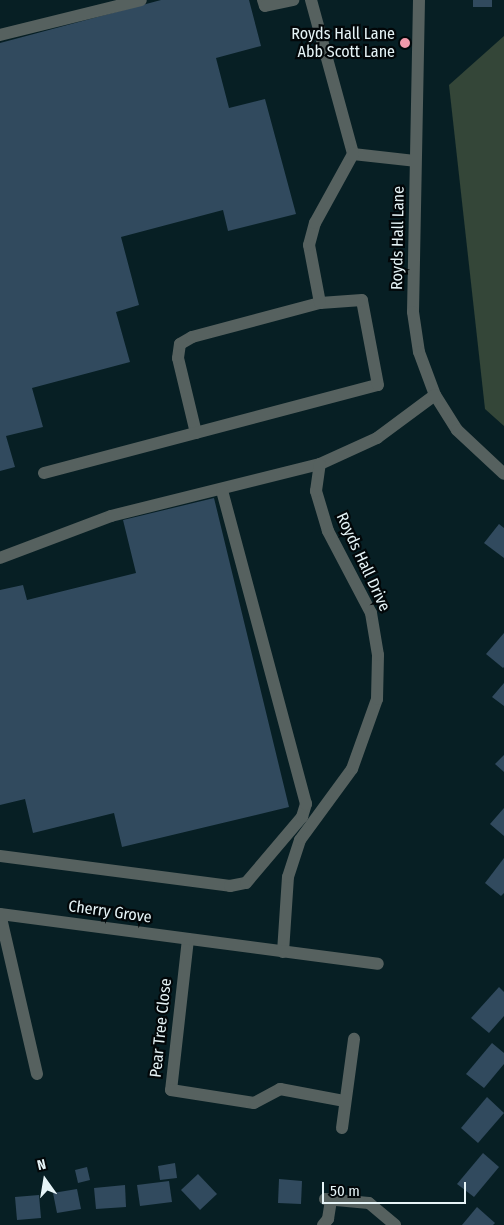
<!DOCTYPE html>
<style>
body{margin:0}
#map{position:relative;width:504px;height:1225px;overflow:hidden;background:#071f24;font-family:"Fira Sans Condensed",sans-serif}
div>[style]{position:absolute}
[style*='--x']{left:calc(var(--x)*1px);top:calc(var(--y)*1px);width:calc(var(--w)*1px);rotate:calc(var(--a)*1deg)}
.green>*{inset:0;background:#344638}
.building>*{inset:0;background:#314a5e}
.minor>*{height:12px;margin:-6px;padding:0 6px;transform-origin:6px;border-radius:6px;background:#56615f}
.dots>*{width:14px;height:14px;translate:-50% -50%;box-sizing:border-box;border:2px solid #020709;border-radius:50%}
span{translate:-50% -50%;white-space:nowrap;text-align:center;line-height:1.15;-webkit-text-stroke:4.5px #020709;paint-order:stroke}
.poi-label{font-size:16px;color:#e6f4f7}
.right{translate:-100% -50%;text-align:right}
.street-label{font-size:16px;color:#e6f4f7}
.north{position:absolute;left:20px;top:1155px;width:50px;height:50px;-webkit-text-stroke:4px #020709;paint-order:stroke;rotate:347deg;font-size:14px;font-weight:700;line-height:20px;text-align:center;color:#e6f4f7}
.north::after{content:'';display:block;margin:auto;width:18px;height:22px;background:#e6f4f7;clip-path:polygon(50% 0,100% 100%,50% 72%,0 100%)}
.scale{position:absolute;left:322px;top:1182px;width:144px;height:22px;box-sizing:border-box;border:2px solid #e6f4f7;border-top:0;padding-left:6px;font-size:15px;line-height:18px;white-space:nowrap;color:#e6f4f7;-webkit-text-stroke:4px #020709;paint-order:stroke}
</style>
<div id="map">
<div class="green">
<div style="clip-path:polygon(504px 36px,504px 426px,485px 409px,449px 85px)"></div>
</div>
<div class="building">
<div style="clip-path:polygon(161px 0,249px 0,261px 46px,216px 58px,229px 108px,265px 99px,296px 214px,228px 231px,223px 210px,121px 237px,139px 305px,116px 312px,130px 362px,32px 388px,43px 427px,6px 436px,15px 467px,0 471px,0 43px)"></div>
<div style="clip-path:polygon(473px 0,492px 0,492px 7px,473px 7px)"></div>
<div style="clip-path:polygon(214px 498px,289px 807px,122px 847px,114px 813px,33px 833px,25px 799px,0 805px,0 590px,23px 585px,27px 600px,136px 573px,123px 520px)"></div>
<div style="clip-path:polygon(499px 524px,504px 528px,504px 558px,484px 543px)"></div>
<div style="clip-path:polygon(504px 633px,504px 667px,503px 668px,486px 654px)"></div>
<div style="clip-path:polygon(504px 683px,504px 706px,492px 697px)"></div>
<div style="clip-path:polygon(504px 755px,504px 772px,495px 764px)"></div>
<div style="clip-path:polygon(504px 808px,504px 836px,490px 824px)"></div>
<div style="clip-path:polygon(504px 858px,504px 893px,501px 896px,485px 883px)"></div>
<div style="clip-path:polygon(499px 987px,504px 992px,504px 1016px,489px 1033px,471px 1018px)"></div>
<div style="clip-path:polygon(492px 1043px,504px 1053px,504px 1064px,484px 1088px,466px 1074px)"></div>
<div style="clip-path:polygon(487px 1097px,504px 1113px,478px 1143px,461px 1128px)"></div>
<div style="clip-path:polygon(483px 1153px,499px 1167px,474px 1197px,457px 1184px)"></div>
<div style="clip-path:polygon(175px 1163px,177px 1178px,160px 1180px,158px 1166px)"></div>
<div style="clip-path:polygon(87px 1167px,90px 1180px,78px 1183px,75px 1170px)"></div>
<div style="clip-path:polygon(198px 1174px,217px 1194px,200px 1210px,181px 1190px)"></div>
<div style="clip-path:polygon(279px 1179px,302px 1181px,301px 1204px,278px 1203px)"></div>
<div style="clip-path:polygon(169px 1181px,172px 1202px,140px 1206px,137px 1185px)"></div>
<div style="clip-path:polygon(125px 1185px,126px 1207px,96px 1209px,94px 1188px)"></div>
<div style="clip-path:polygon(77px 1189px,81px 1209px,57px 1213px,53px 1193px)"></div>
<div style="clip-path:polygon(39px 1195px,41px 1218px,17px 1220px,15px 1197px)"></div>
<div style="clip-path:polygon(477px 1207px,495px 1223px,493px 1225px,462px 1225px)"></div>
</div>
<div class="minor">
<div style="--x:263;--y:0;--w:6;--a:72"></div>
<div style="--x:265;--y:6;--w:29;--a:-12"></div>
<div style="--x:311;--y:0;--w:160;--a:74.7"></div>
<div style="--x:353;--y:154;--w:62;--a:6.4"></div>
<div style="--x:419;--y:0;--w:312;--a:91.1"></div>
<div style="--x:413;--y:312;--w:40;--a:81.5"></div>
<div style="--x:419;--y:352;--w:46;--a:69.6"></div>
<div style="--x:435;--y:395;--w:41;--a:57.8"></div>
<div style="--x:457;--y:430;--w:64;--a:43.1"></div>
<div style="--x:0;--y:35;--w:145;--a:-13.9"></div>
<div style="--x:196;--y:433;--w:77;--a:-103.5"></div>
<div style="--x:178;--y:358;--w:14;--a:-82"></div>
<div style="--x:180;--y:344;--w:14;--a:-30"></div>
<div style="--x:192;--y:337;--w:132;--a:-14.9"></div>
<div style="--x:44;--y:473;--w:345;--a:-14.8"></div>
<div style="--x:378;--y:385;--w:86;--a:-100.7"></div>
<div style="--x:362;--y:300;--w:42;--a:175.9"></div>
<div style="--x:320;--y:303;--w:59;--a:-100.7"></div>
<div style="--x:309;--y:245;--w:23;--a:-75"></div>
<div style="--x:315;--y:223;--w:79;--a:-61.2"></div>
<div style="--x:0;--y:558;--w:119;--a:-20.7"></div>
<div style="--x:111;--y:516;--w:215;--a:-14"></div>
<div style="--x:320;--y:464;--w:63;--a:-24.5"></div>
<div style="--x:377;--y:438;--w:72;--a:-36.6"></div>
<div style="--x:0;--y:856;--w:232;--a:7.4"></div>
<div style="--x:230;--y:886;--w:16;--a:-11"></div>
<div style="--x:246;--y:883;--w:87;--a:-49.7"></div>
<div style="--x:302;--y:817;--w:14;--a:-73"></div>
<div style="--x:306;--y:804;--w:325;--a:-105"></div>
<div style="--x:188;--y:939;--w:152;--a:96.4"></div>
<div style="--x:171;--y:1090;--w:84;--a:8.9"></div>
<div style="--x:254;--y:1103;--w:30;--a:-28"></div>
<div style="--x:280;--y:1089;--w:66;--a:10.5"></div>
<div style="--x:283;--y:952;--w:75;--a:-86.2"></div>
<div style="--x:288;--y:877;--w:39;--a:-72"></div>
<div style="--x:300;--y:840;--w:88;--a:-53.8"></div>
<div style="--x:352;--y:769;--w:74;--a:-70.3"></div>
<div style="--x:377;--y:699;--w:44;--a:-88.7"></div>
<div style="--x:378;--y:655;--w:43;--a:-99.5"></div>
<div style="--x:371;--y:613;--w:93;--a:-117.7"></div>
<div style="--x:328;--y:531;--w:42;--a:-106.7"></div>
<div style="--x:316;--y:491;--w:27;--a:-82"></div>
<div style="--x:37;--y:1074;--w:164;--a:-103"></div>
<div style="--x:0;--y:914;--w:381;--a:7.5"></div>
<div style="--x:342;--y:1128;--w:90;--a:-82.3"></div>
<div style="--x:325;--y:1199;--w:44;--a:5.2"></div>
<div style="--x:369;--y:1203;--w:34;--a:40"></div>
<div style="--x:323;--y:1225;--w:8;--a:-50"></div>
<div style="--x:328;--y:1219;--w:20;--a:-81"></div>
</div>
<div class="dots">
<div style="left:405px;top:43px;background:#f39aab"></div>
</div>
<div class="poi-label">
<span class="right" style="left:395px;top:43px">Royds Hall Lane<br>Abb Scott Lane</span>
</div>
<div class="street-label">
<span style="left:398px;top:238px;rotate:-89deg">Royds Hall Lane</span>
<span style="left:363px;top:562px;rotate:65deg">Royds Hall Drive</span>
<span style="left:110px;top:912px;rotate:8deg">Cherry Grove</span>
<span style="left:161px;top:1028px;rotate:-84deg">Pear Tree Close</span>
</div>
<div class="north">N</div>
<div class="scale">50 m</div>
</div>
